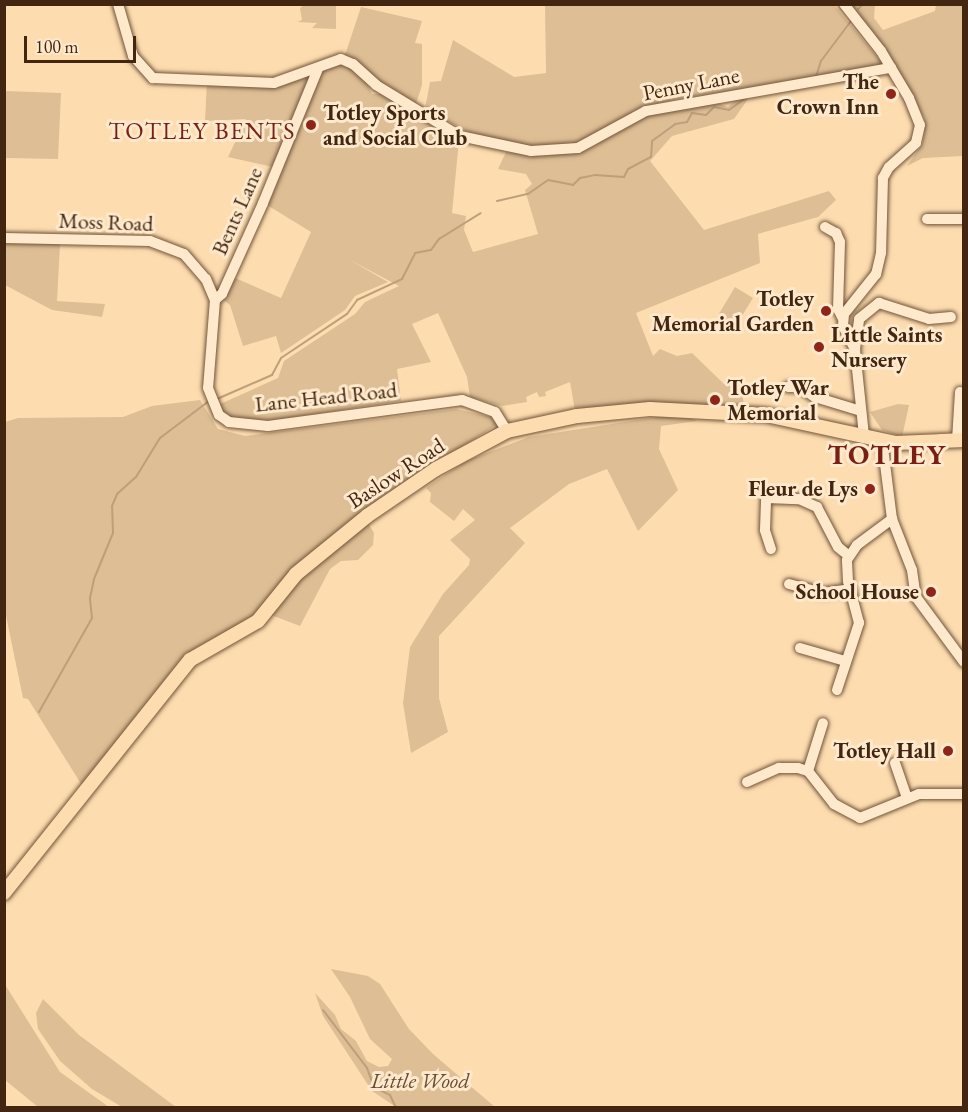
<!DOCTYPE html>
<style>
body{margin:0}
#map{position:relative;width:968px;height:1112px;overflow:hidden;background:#fdddb0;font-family:"EB Garamond",serif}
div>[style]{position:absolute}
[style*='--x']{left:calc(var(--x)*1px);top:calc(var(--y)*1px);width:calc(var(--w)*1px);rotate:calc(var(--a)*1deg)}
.green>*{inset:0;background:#ddbe95}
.stream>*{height:2px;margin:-1px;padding:0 1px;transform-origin:1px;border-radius:1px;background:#bd9f7a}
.roads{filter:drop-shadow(0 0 2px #715439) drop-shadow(0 0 2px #715439)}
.minor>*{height:10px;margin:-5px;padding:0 5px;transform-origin:5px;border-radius:5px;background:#fee9cc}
.major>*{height:14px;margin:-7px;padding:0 7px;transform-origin:7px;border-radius:7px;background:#fdddb0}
.dots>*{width:16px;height:16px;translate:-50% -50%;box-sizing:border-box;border:3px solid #fee9cc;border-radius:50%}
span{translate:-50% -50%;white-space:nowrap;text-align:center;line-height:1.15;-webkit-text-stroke:6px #fee9cc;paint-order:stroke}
.poi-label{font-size:22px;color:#422611;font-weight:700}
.right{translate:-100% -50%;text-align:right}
.left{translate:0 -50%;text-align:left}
.street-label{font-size:22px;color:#422611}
.park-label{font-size:22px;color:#694c32;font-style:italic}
.neighbourhood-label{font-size:24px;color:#7a1f14;letter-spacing:1.5px}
.district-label{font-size:28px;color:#7a1f14;font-weight:700;letter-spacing:1.5px}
.frame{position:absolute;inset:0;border:6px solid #422611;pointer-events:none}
.scale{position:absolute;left:24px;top:36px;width:112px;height:27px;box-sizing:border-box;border:3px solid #422611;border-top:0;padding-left:8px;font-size:18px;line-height:21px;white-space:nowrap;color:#422611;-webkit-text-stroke:4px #fee9cc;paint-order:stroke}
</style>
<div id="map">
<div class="green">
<div style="clip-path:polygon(304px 5px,336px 5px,336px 29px,312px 28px,317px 23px,297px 22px,302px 20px,300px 8px)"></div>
<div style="clip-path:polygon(545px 5px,834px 5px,882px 63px,876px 69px,677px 99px,637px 110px,584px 141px,561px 146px,539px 147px,480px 138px,425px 109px,430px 82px,441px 81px,453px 40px,514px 77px,546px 73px)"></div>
<div style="clip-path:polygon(848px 5px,875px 5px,874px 18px,883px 30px,935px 11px,936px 5px,963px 5px,963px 156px,923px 158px,907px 166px,923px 143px,925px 119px,875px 34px)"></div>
<div style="clip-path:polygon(361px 7px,422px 21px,415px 43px,422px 44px,422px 85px,416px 104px,384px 87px,360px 63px,345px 55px)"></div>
<div style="clip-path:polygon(336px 64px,347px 65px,366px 82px,372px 94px,381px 94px,459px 140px,452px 213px,466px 216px,464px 230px,473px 252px,538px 234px,525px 190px,532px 184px,526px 174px,498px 169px,506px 152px,545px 156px,575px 152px,594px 146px,641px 116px,717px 103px,728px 107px,737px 99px,750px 96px,734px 119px,672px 136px,650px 161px,704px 230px,829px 191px,836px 200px,818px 217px,758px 234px,760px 263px,636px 313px,653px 356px,660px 349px,677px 356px,692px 353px,724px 384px,741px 385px,744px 406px,720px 405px,720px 398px,711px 396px,710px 405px,664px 404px,575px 410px,570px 382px,545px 392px,546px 396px,539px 397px,537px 392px,526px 397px,527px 402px,502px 406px,470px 397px,467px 377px,438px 313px,412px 324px,431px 362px,397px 369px,401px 401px,261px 422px,237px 420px,226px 415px,218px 405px,278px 378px,284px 361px,355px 314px,365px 302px,399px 286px,348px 259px,388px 282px,355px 296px,345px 310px,281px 353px,276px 336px,243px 346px,230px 305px,221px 298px,233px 277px,281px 298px,311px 232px,267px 205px,322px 71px)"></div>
<div style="clip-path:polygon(312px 76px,273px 167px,228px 157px,246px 119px,205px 121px,207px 81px,273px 88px)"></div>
<div style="clip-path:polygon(5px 91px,61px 93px,58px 159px,5px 158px)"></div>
<div style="clip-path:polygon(4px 242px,60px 244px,57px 301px,105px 304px,102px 317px,52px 310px,5px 285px)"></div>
<div style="clip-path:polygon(735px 287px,753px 298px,735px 327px,717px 317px)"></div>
<div style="clip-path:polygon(200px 400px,218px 429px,245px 436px,456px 409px,495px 418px,497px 424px,372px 506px,258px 614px,198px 648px,83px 787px,28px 699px,23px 698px,5px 611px,5px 422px,18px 418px,123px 417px,152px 406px)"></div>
<div style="clip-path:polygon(898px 404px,909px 405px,902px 437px,882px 430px,870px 412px)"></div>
<div style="clip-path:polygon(669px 415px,687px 416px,697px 421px,661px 426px,659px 449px,678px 490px,638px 531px,607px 469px,569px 484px,510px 528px,525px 543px,439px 636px,439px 698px,448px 732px,411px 753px,403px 703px,410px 647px,443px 594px,469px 565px,470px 559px,450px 540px,475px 520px,463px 509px,454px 521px,430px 502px,431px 493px,426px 488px,466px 461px,529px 437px)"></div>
<div style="clip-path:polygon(366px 520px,374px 533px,373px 545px,358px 560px,341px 561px,330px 569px,300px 626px,271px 615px,299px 578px)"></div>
<div style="clip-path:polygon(331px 969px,368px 976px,380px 984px,409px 1029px,433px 1054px,495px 1107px,396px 1107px,372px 1091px,323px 1016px,315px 993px,335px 1015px,341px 1029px,356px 1041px,367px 1061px,379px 1067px,388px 1066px,392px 1059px,370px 1039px,350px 997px)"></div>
<div style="clip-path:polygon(4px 983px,60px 1072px,109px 1107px,38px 1107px,5px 1080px)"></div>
<div style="clip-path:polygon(43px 999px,79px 1035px,176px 1107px,122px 1107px,92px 1089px,60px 1061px,38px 1029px,36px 1013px)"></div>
</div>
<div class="stream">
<div style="--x:858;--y:9;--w:7;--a:-45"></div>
<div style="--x:816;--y:77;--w:17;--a:-73"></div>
<div style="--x:821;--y:61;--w:50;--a:-53.1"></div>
<div style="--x:497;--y:201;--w:32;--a:-13"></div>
<div style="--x:528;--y:194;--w:24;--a:-35"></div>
<div style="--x:548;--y:180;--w:25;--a:11"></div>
<div style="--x:573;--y:185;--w:10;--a:-45"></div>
<div style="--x:580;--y:178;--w:15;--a:-11"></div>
<div style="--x:595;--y:175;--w:29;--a:4"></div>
<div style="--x:624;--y:177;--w:9;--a:-63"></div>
<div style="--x:628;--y:169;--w:26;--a:-28"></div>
<div style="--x:651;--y:157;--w:16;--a:-86"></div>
<div style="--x:652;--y:141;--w:29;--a:-36"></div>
<div style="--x:675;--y:124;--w:12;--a:-9"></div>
<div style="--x:687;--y:122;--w:10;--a:-61"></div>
<div style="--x:692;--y:113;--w:14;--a:8"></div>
<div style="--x:706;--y:115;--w:11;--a:-45"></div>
<div style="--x:714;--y:107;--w:15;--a:11"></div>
<div style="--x:729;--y:110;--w:22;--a:-36"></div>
<div style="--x:217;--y:399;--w:60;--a:-23.6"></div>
<div style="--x:272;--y:375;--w:19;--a:-62"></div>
<div style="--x:281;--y:358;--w:79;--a:-33.7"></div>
<div style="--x:347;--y:314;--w:17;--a:-54"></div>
<div style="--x:357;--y:300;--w:50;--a:-25"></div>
<div style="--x:402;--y:279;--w:29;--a:-63"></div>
<div style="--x:415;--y:253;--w:16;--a:-11"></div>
<div style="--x:431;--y:250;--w:14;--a:-54"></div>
<div style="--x:439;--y:239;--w:49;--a:-31.8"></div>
<div style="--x:39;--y:712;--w:108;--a:-60.6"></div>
<div style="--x:92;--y:618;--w:20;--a:-96"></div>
<div style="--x:90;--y:598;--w:19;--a:-78"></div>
<div style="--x:94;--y:579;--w:50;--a:-67.6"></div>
<div style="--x:113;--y:533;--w:27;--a:-92"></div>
<div style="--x:112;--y:506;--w:13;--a:-67"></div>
<div style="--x:117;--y:494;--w:25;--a:-42"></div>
<div style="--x:136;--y:477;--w:46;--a:-58.4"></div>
<div style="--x:160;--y:438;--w:61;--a:-37.1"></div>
<div style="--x:323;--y:1010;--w:73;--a:52.8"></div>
<div style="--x:367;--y:1068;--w:20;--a:70"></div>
<div style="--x:374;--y:1087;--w:18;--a:27"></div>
<div style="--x:390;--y:1095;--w:14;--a:65"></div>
</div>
<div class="roads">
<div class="minor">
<div style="--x:118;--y:4;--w:54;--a:73.9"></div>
<div style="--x:133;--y:56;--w:30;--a:48"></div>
<div style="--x:153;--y:78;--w:121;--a:2.4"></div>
<div style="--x:274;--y:83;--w:71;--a:-19.7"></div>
<div style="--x:341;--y:59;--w:13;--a:23"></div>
<div style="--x:353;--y:64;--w:31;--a:42"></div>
<div style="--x:376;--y:85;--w:98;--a:31.3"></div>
<div style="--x:460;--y:136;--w:73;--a:11.9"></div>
<div style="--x:531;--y:151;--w:47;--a:-3.7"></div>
<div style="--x:578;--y:148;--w:77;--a:-28.6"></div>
<div style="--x:646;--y:111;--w:249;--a:-10"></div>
<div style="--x:844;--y:4;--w:60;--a:51.8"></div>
<div style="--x:881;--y:51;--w:55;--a:59.2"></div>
<div style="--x:909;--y:98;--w:29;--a:68"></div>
<div style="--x:920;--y:125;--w:18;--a:103"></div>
<div style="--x:916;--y:143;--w:36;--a:138"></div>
<div style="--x:889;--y:167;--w:13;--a:119"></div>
<div style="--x:883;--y:178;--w:75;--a:91.5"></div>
<div style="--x:881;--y:253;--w:22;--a:103"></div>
<div style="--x:876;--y:274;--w:51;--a:128.7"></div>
<div style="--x:844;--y:314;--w:12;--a:95"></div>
<div style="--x:843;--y:326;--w:27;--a:63"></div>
<div style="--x:855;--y:350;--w:86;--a:84"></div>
<div style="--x:927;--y:219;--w:37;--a:0"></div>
<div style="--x:825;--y:227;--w:13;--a:29"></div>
<div style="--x:836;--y:233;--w:10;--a:66"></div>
<div style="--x:840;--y:242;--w:67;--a:91.7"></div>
<div style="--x:838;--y:309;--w:11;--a:63"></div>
<div style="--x:4;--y:238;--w:146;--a:1.2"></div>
<div style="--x:150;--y:241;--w:36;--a:21"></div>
<div style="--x:184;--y:254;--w:33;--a:49"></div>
<div style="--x:206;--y:279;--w:23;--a:67"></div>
<div style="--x:215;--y:300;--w:88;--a:94.5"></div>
<div style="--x:208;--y:388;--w:29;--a:68"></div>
<div style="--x:219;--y:415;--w:12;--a:35"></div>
<div style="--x:229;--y:422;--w:39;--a:6"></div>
<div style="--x:268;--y:426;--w:196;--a:-7.6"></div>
<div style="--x:462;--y:400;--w:35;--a:20"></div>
<div style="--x:495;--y:412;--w:22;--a:58"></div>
<div style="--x:215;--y:300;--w:9;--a:-41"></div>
<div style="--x:222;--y:294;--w:100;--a:-65.7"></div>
<div style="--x:263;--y:203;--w:145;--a:-67.7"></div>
<div style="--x:855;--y:349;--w:30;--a:-82"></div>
<div style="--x:859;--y:319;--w:26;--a:-39"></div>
<div style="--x:879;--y:303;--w:52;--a:17.7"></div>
<div style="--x:929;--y:319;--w:22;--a:-5"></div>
<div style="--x:788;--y:387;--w:12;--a:0"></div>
<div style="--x:800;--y:387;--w:18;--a:34"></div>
<div style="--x:815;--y:397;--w:48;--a:16.9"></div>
<div style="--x:882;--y:440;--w:80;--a:82.8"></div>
<div style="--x:892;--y:519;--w:55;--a:68.6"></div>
<div style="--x:912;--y:570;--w:27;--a:82"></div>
<div style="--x:916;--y:597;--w:81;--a:53.6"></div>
<div style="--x:957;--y:440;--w:48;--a:-86.4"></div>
<div style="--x:771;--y:549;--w:20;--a:-108"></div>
<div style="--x:765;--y:530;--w:32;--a:-88"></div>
<div style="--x:766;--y:498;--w:33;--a:2"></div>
<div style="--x:799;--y:499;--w:20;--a:24"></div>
<div style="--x:817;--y:507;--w:45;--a:62.3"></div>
<div style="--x:838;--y:547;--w:14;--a:39"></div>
<div style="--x:789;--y:584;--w:35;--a:15"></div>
<div style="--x:823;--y:593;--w:27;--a:-8"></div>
<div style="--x:800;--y:648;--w:47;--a:16.1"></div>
<div style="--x:837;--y:690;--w:71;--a:-71.8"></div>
<div style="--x:859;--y:623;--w:43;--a:-104.7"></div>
<div style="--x:848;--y:581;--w:21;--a:-93"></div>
<div style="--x:847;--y:560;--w:18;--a:-56"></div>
<div style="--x:857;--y:545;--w:44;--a:-36.6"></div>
<div style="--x:895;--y:763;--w:36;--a:71"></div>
<div style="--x:808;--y:771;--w:50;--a:-72.6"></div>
<div style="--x:747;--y:782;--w:35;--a:-24"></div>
<div style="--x:779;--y:768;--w:19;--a:0"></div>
<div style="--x:798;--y:768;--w:10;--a:17"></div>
<div style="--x:808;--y:771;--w:42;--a:51.8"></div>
<div style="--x:834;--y:804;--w:30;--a:28"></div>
<div style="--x:860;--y:818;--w:64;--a:-22.1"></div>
<div style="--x:919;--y:794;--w:45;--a:0"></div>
</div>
<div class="major">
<div style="--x:4;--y:893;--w:298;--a:-51.4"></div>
<div style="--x:190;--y:660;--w:78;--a:-29.8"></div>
<div style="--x:258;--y:621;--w:60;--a:-51"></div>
<div style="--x:296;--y:574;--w:92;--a:-39.2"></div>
<div style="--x:367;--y:516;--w:83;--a:-34.3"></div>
<div style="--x:436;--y:469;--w:81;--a:-28.2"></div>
<div style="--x:507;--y:431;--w:72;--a:-12.1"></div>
<div style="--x:577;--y:416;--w:73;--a:-5.5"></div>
<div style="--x:650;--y:409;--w:116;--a:3"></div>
<div style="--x:766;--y:415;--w:133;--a:12.2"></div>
<div style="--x:896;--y:443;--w:68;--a:-2.5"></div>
</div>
</div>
<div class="dots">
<div style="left:891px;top:94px;background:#8f2418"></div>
<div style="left:311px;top:125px;background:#8f2418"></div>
<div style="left:826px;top:311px;background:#8f2418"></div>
<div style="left:819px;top:347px;background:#8f2418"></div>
<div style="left:715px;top:400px;background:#8f2418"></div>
<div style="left:870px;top:489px;background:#8f2418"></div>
<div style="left:931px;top:592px;background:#8f2418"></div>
<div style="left:948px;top:751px;background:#8f2418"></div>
</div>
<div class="poi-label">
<span class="right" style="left:879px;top:94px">The<br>Crown Inn</span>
<span class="left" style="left:323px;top:125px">Totley Sports<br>and Social Club</span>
<span class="right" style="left:814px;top:311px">Totley<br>Memorial Garden</span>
<span class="left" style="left:831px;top:347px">Little Saints<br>Nursery</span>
<span class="left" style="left:727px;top:400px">Totley War<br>Memorial</span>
<span class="right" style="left:858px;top:489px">Fleur de Lys</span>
<span class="right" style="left:919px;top:592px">School House</span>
<span class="right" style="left:936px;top:751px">Totley Hall</span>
</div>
<div class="street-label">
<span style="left:691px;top:84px;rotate:-11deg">Penny Lane</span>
<span style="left:237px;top:211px;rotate:-66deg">Bents Lane</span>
<span style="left:106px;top:222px;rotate:2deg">Moss Road</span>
<span style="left:326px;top:397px;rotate:-6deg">Lane Head Road</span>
<span style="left:396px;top:473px;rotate:-33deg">Baslow Road</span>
</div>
<div class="park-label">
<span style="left:420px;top:1081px">Little Wood</span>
</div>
<div class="neighbourhood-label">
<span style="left:202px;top:131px">TOTLEY BENTS</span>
</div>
<div class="district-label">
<span style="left:887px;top:454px">TOTLEY</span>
</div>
<div class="frame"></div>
<div class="scale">100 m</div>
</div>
